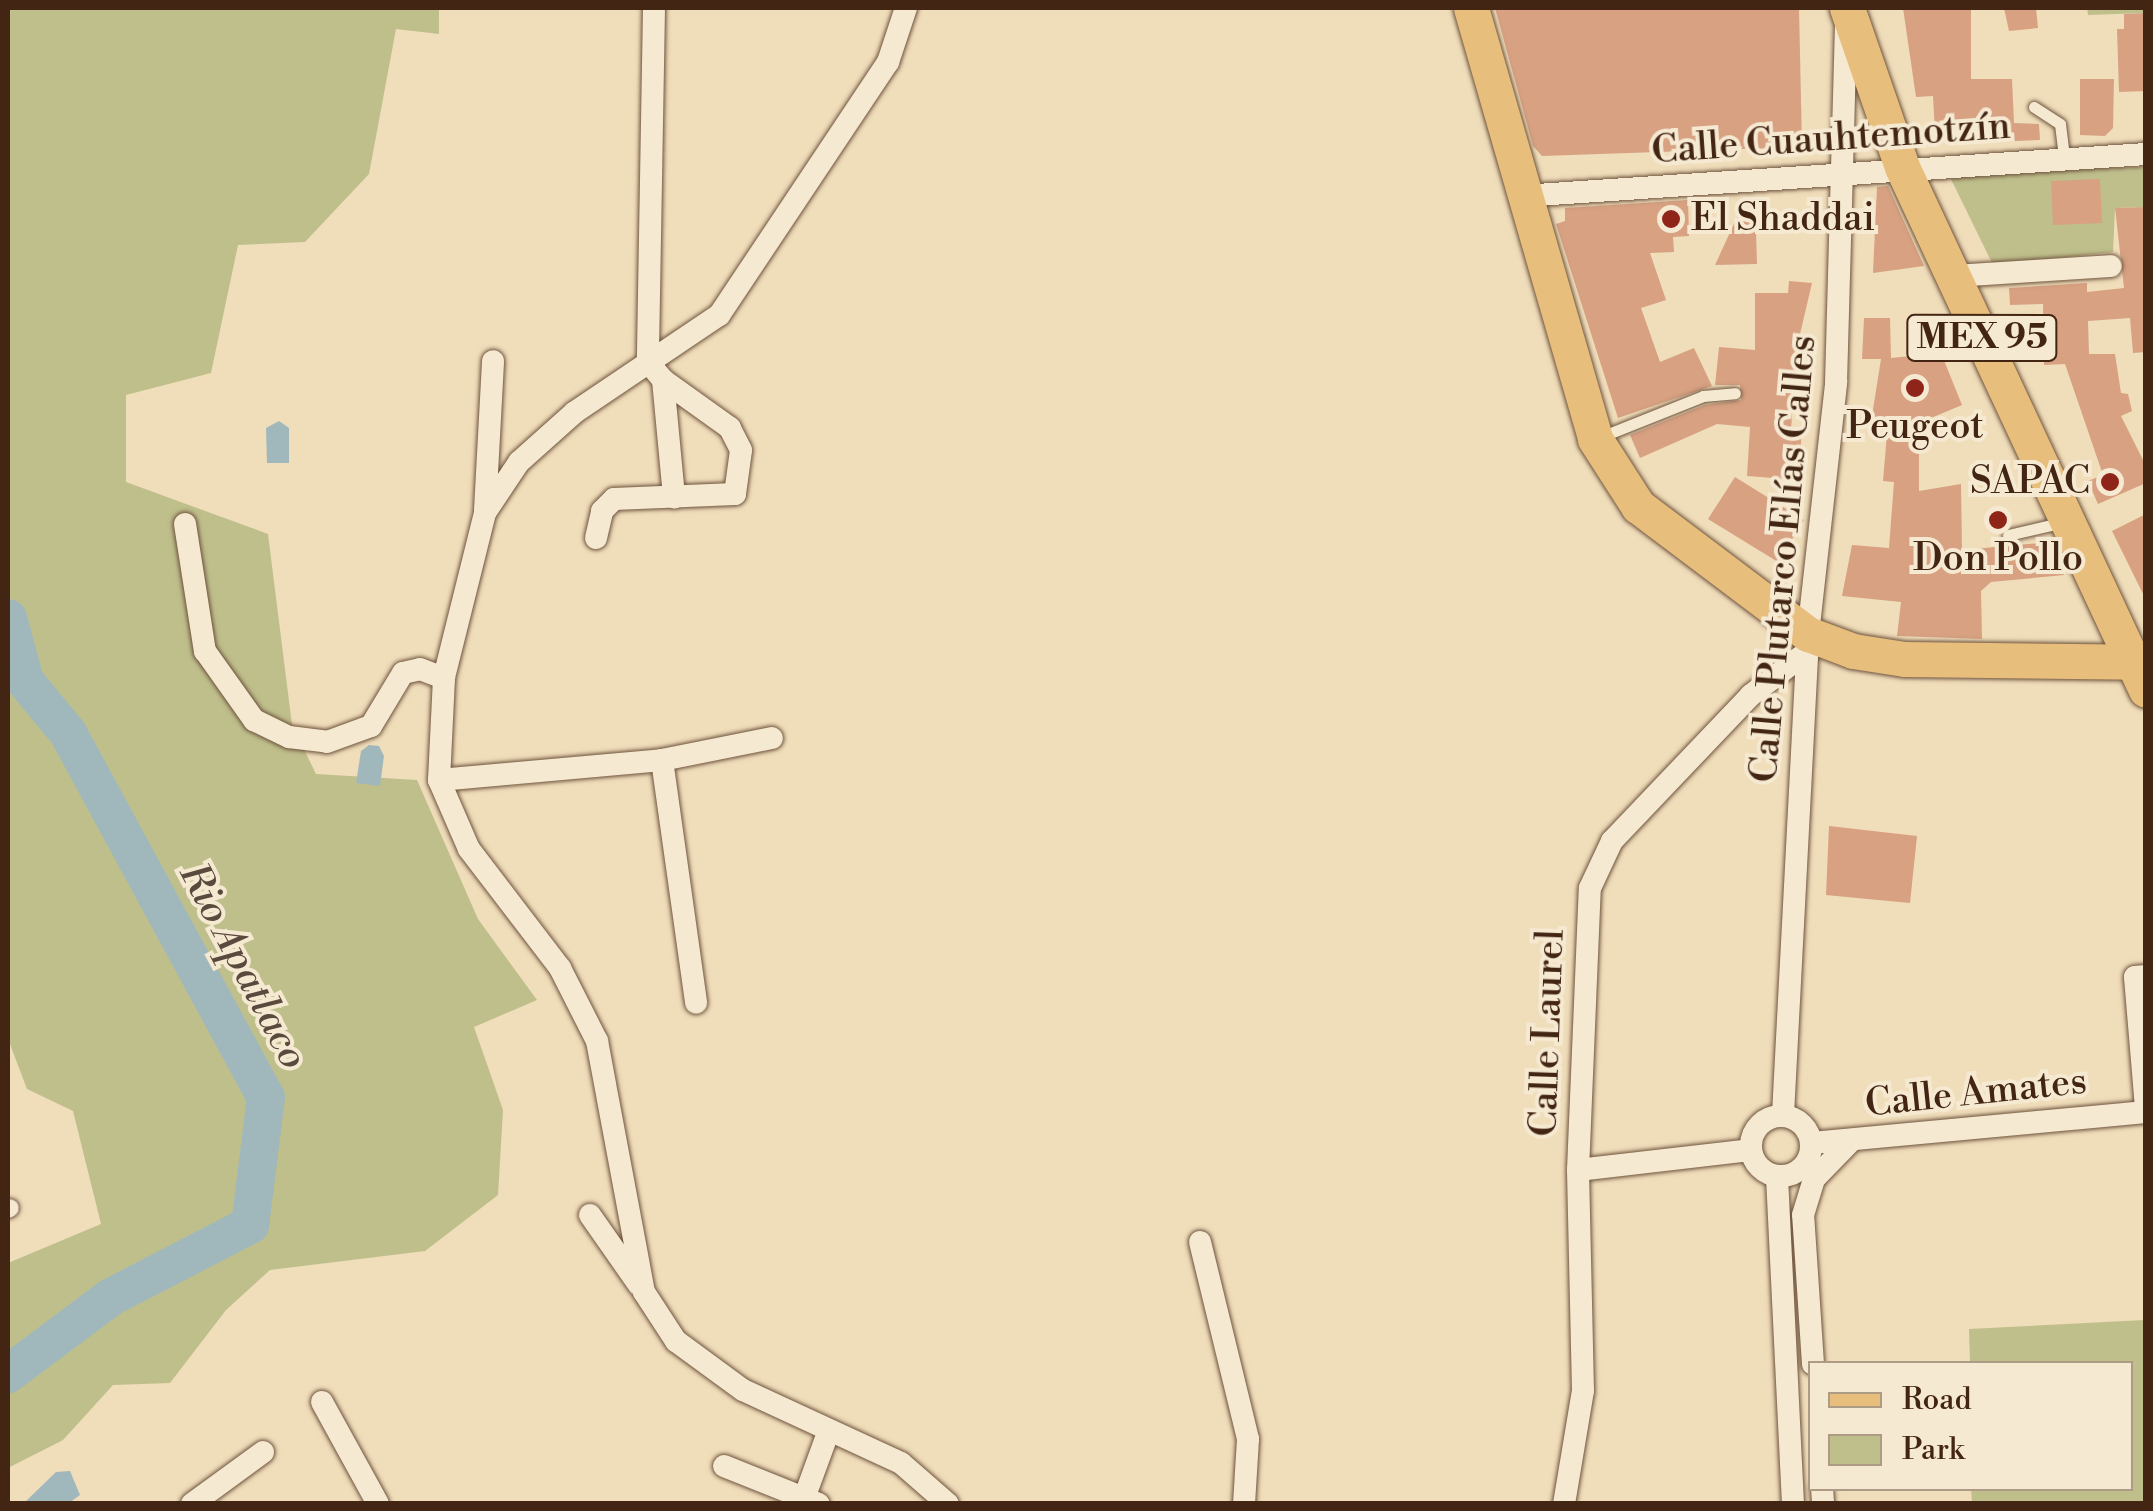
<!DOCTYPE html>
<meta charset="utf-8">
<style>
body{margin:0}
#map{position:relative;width:2153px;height:1511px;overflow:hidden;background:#f0ddba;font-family:"Libre Bodoni",serif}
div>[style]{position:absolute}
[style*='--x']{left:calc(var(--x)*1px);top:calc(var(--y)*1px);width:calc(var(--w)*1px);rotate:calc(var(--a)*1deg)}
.green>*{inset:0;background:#bfbf8c}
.water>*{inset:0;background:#a0b8bc}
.river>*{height:38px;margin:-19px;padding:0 19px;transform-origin:19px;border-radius:19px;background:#a0b8bc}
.building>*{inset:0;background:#d7a182}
.roads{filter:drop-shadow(0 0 2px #6e533d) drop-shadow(0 0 2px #6e533d)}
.service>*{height:11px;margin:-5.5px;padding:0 5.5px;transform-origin:5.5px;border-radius:5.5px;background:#f5e9d2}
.pedestrian>*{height:18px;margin:-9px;padding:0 9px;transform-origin:9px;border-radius:9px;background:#f5e9d2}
.minor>*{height:22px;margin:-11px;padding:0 11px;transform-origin:11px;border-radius:11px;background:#f5e9d2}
.minor>.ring{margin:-11px;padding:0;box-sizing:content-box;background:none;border:22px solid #f5e9d2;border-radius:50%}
.primary>*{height:35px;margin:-17.5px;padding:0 17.5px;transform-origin:17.5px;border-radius:17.5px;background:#e8be7d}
.dots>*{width:28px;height:28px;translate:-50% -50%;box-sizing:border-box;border:5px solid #f5e9d2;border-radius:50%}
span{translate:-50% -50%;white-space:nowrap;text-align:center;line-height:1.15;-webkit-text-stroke:8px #f5e9d2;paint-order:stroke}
.shield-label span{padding:2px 8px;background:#f5e9d2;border:2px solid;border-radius:8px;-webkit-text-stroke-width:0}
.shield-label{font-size:35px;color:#432513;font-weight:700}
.street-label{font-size:38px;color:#432513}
.poi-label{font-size:38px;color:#432513}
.left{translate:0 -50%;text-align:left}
.right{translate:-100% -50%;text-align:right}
.water-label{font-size:40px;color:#5a4a3d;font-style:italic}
.frame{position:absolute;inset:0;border:10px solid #432513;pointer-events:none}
.legend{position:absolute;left:1808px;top:1361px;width:325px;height:130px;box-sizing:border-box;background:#f5e9d2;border:2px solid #ae9b86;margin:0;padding:12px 18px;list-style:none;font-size:30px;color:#432513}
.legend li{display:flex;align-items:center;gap:20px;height:50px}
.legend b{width:50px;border:2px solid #ae9b86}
</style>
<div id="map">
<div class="green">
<div style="clip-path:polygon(8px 8px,439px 8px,439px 34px,396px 29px,369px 174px,305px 242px,238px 245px,211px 373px,126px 395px,126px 482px,268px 534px,292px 725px,316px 774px,417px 780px,478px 919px,537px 1000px,474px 1027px,503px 1110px,498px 1195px,425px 1251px,270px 1270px,226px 1310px,170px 1383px,113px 1385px,63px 1440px,8px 1468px,8px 1263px,101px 1224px,73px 1111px,27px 1089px,8px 1039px)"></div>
<div style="clip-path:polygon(2087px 8px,2145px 8px,2145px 13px,2088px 15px)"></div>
<div style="clip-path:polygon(2145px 167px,2145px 207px,2115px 208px,2113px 252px,1993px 265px,1947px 171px)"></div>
<div style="clip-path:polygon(2145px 1320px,2145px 1503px,1972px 1503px,1971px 1489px,2130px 1488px,2130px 1364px,1970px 1363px,1969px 1329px)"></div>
</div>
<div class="water">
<div style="clip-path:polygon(279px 421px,289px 428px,289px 463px,267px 463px,266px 428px)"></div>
<div style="clip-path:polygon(369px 745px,379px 746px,384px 756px,380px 786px,356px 783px,361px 751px)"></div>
<div style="clip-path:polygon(70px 1471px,80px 1495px,69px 1503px,24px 1503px,56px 1472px)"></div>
</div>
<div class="river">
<div style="--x:8;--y:618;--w:65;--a:74.9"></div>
<div style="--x:25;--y:681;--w:67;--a:50.4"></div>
<div style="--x:68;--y:733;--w:414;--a:61.5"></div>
<div style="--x:266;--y:1097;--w:129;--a:97.1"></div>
<div style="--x:250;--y:1225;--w:157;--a:152.6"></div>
<div style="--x:111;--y:1297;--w:129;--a:143.2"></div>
</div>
<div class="building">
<div style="clip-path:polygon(1495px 8px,1799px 8px,1802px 147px,1542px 156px,1533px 146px)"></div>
<div style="clip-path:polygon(1903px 8px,1971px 8px,1971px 79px,2012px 79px,2014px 123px,2039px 124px,2040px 140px,1990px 142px,1985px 126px,1935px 133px,1933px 96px,1916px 97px)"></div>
<div style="clip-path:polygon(2004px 8px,2036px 8px,2038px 28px,2009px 31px)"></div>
<div style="clip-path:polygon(2146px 13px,2146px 91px,2119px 92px,2117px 29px,2124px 29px,2124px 14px)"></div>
<div style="clip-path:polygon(2080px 79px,2114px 79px,2113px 128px,2105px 136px,2080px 135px)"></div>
<div style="clip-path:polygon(2100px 179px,2102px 223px,2053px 225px,2051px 181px)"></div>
<div style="clip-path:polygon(1888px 186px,1924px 266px,1873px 273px,1877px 187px)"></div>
<div style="clip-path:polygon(1688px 200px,1689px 236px,1673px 237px,1674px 252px,1650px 253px,1666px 300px,1641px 308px,1660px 362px,1694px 348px,1712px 386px,1618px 418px,1556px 224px,1565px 221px,1565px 208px)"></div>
<div style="clip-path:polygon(2146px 207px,2146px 352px,2133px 353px,2130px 318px,2088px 321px,2089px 354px,2115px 354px,2121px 393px,2128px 394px,2132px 411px,2121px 416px,2146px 466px,2146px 483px,2098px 504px,2088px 481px,2103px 475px,2065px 364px,2044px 365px,2043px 304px,2010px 305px,2009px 288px,2087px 283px,2087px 292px,2124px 288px,2115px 208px)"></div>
<div style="clip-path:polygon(1739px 213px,1769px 213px,1769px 231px,1756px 231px,1757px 264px,1715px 265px)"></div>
<div style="clip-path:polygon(1789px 281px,1812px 283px,1797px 347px,1791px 429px,1802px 430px,1798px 480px,1747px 476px,1750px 427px,1717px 424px,1640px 458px,1630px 435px,1705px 405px,1741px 400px,1740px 385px,1715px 385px,1719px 347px,1755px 350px,1755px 293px,1788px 293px)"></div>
<div style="clip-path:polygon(1864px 318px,1890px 318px,1891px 358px,1941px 353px,1962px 405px,1919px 423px,1919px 491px,1961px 484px,1962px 550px,2052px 542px,2064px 575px,1991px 582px,1981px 591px,1982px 639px,1897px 636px,1901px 602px,1842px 596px,1852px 545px,1889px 548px,1894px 482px,1883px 481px,1888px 422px,1871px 422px,1881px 359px,1862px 359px)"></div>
<div style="clip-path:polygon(1735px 477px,1804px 520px,1778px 562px,1708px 519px)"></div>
<div style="clip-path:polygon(2146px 514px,2146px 600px,2112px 531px)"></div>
<div style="clip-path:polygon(1829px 826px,1917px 836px,1910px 903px,1826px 895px)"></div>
</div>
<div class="roads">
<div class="service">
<div style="--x:2034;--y:107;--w:31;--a:33"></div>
<div style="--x:2060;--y:124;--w:35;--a:83"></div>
<div style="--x:1598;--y:438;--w:113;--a:-21.8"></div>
<div style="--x:1703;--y:396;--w:32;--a:-5"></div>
<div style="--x:2008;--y:535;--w:57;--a:-13.1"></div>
</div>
<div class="pedestrian">
<div style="--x:8;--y:1209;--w:2;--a:-27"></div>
</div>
<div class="minor">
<div style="--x:654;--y:8;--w:354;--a:91"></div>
<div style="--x:648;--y:362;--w:23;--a:50"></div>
<div style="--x:663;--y:380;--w:118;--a:84.6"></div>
<div style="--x:906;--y:8;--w:57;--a:108.4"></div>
<div style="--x:888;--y:62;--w:304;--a:123.7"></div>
<div style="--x:719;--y:315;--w:174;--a:146"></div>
<div style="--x:575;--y:412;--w:75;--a:138.2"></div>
<div style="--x:519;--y:462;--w:61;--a:123.7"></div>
<div style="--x:485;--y:513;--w:170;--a:104"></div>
<div style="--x:444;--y:678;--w:102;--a:92.8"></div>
<div style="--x:439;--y:780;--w:75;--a:66.5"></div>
<div style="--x:469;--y:849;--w:150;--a:52.6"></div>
<div style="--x:560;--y:968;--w:82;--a:63.1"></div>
<div style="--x:597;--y:1041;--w:255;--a:79.4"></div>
<div style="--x:644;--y:1292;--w:59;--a:56.9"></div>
<div style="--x:676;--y:1341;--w:83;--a:36.2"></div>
<div style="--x:743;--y:1390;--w:174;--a:24.8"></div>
<div style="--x:901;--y:1463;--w:62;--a:41.1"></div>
<div style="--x:1522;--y:196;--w:625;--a:-3.85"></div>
<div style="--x:1953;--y:276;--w:158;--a:-3.6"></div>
<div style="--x:485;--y:510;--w:149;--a:-86.9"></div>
<div style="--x:185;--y:524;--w:129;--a:81.1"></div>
<div style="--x:205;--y:651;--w:85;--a:54.6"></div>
<div style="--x:254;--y:720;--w:39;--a:26"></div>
<div style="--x:289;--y:737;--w:38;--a:7"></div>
<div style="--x:327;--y:742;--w:47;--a:-20"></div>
<div style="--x:371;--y:726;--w:62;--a:-58.9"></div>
<div style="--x:403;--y:673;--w:17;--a:-13"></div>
<div style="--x:420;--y:669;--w:26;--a:21"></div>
<div style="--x:596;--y:538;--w:28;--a:-77"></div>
<div style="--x:602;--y:511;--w:17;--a:-45"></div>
<div style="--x:614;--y:499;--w:121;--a:-2.4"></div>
<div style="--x:735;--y:494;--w:44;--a:-82.2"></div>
<div style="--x:741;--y:450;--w:25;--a:-117"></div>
<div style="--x:730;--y:428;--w:82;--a:-144.4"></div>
<div style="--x:662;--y:760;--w:245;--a:82"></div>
<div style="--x:439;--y:780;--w:224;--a:-5.1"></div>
<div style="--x:662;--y:760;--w:112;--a:-11.3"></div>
<div style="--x:2146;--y:976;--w:11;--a:175"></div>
<div style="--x:2135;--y:977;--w:132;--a:85.2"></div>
<div style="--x:1783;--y:1115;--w:482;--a:-87"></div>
<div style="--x:1808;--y:634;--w:253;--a:-83.6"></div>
<div style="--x:1836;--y:383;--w:357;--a:-88.4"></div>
<div class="ring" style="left:1751px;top:1116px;width:38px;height:38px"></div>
<div style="--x:1812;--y:1143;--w:335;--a:-5.3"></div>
<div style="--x:1578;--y:1170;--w:173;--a:-6.6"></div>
<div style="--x:1777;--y:1177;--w:327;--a:87.2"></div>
<div style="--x:590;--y:1215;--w:85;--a:55"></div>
<div style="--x:1200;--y:1242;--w:203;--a:76.3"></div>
<div style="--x:1248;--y:1439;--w:65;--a:93.5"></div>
<div style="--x:1813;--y:1364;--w:149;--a:-93.8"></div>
<div style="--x:1803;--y:1215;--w:38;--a:-73"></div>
<div style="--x:1814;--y:1179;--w:53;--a:-45.8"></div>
<div style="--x:322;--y:1402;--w:116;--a:61.2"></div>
<div style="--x:724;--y:1466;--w:102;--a:21.8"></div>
<div style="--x:1822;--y:1488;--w:16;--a:86"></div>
<div style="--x:806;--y:1493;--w:64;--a:-69.9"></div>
<div style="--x:192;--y:1504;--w:88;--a:-36.2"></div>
<div style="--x:1564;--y:1504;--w:115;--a:-80.5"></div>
<div style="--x:1583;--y:1391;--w:221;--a:-91.3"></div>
<div style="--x:1578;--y:1170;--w:282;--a:-87.6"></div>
<div style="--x:1590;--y:888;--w:52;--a:-64.9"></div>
<div style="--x:1612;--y:841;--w:202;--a:-46.4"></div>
<div style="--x:1751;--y:695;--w:71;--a:-37.5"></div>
</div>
<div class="primary">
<div style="--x:1471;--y:8;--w:448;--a:73.9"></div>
<div style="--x:1595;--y:439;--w:80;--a:57.3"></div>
<div style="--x:1638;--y:506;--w:213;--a:37"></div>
<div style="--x:1808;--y:634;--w:48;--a:20.7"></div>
<div style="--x:1853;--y:651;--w:52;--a:8.9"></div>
<div style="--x:1904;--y:659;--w:230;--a:0.7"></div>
<div style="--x:1847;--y:8;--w:168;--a:70.9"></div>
<div style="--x:1902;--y:167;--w:577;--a:64.99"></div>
</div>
</div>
<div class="dots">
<div style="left:1671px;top:219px;background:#8f2418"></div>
<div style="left:1915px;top:388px;background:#8f2418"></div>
<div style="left:2110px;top:482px;background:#8f2418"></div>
<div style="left:1998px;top:520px;background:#8f2418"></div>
</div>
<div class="shield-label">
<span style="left:1982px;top:338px">MEX 95</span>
</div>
<div class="street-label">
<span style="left:1831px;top:139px;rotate:-4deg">Calle Cuauhtemotzín</span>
<span style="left:1784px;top:559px;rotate:-85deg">Calle Plutarco Elías Calles</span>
<span style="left:1548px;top:1033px;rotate:-88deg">Calle Laurel</span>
<span style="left:1976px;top:1093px;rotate:-6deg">Calle Amates</span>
</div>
<div class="poi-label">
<span class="left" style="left:1691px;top:219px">El Shaddai</span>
<span style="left:1915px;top:427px">Peugeot</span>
<span class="right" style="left:2090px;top:482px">SAPAC</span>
<span style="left:1998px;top:559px">Don Pollo</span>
</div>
<div class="water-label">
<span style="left:243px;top:966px;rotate:62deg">Rio Apatlaco</span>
</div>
<div class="frame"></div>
<ul class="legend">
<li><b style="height:12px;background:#e8be7d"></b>Road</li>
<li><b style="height:28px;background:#bfbf8c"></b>Park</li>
</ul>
</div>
